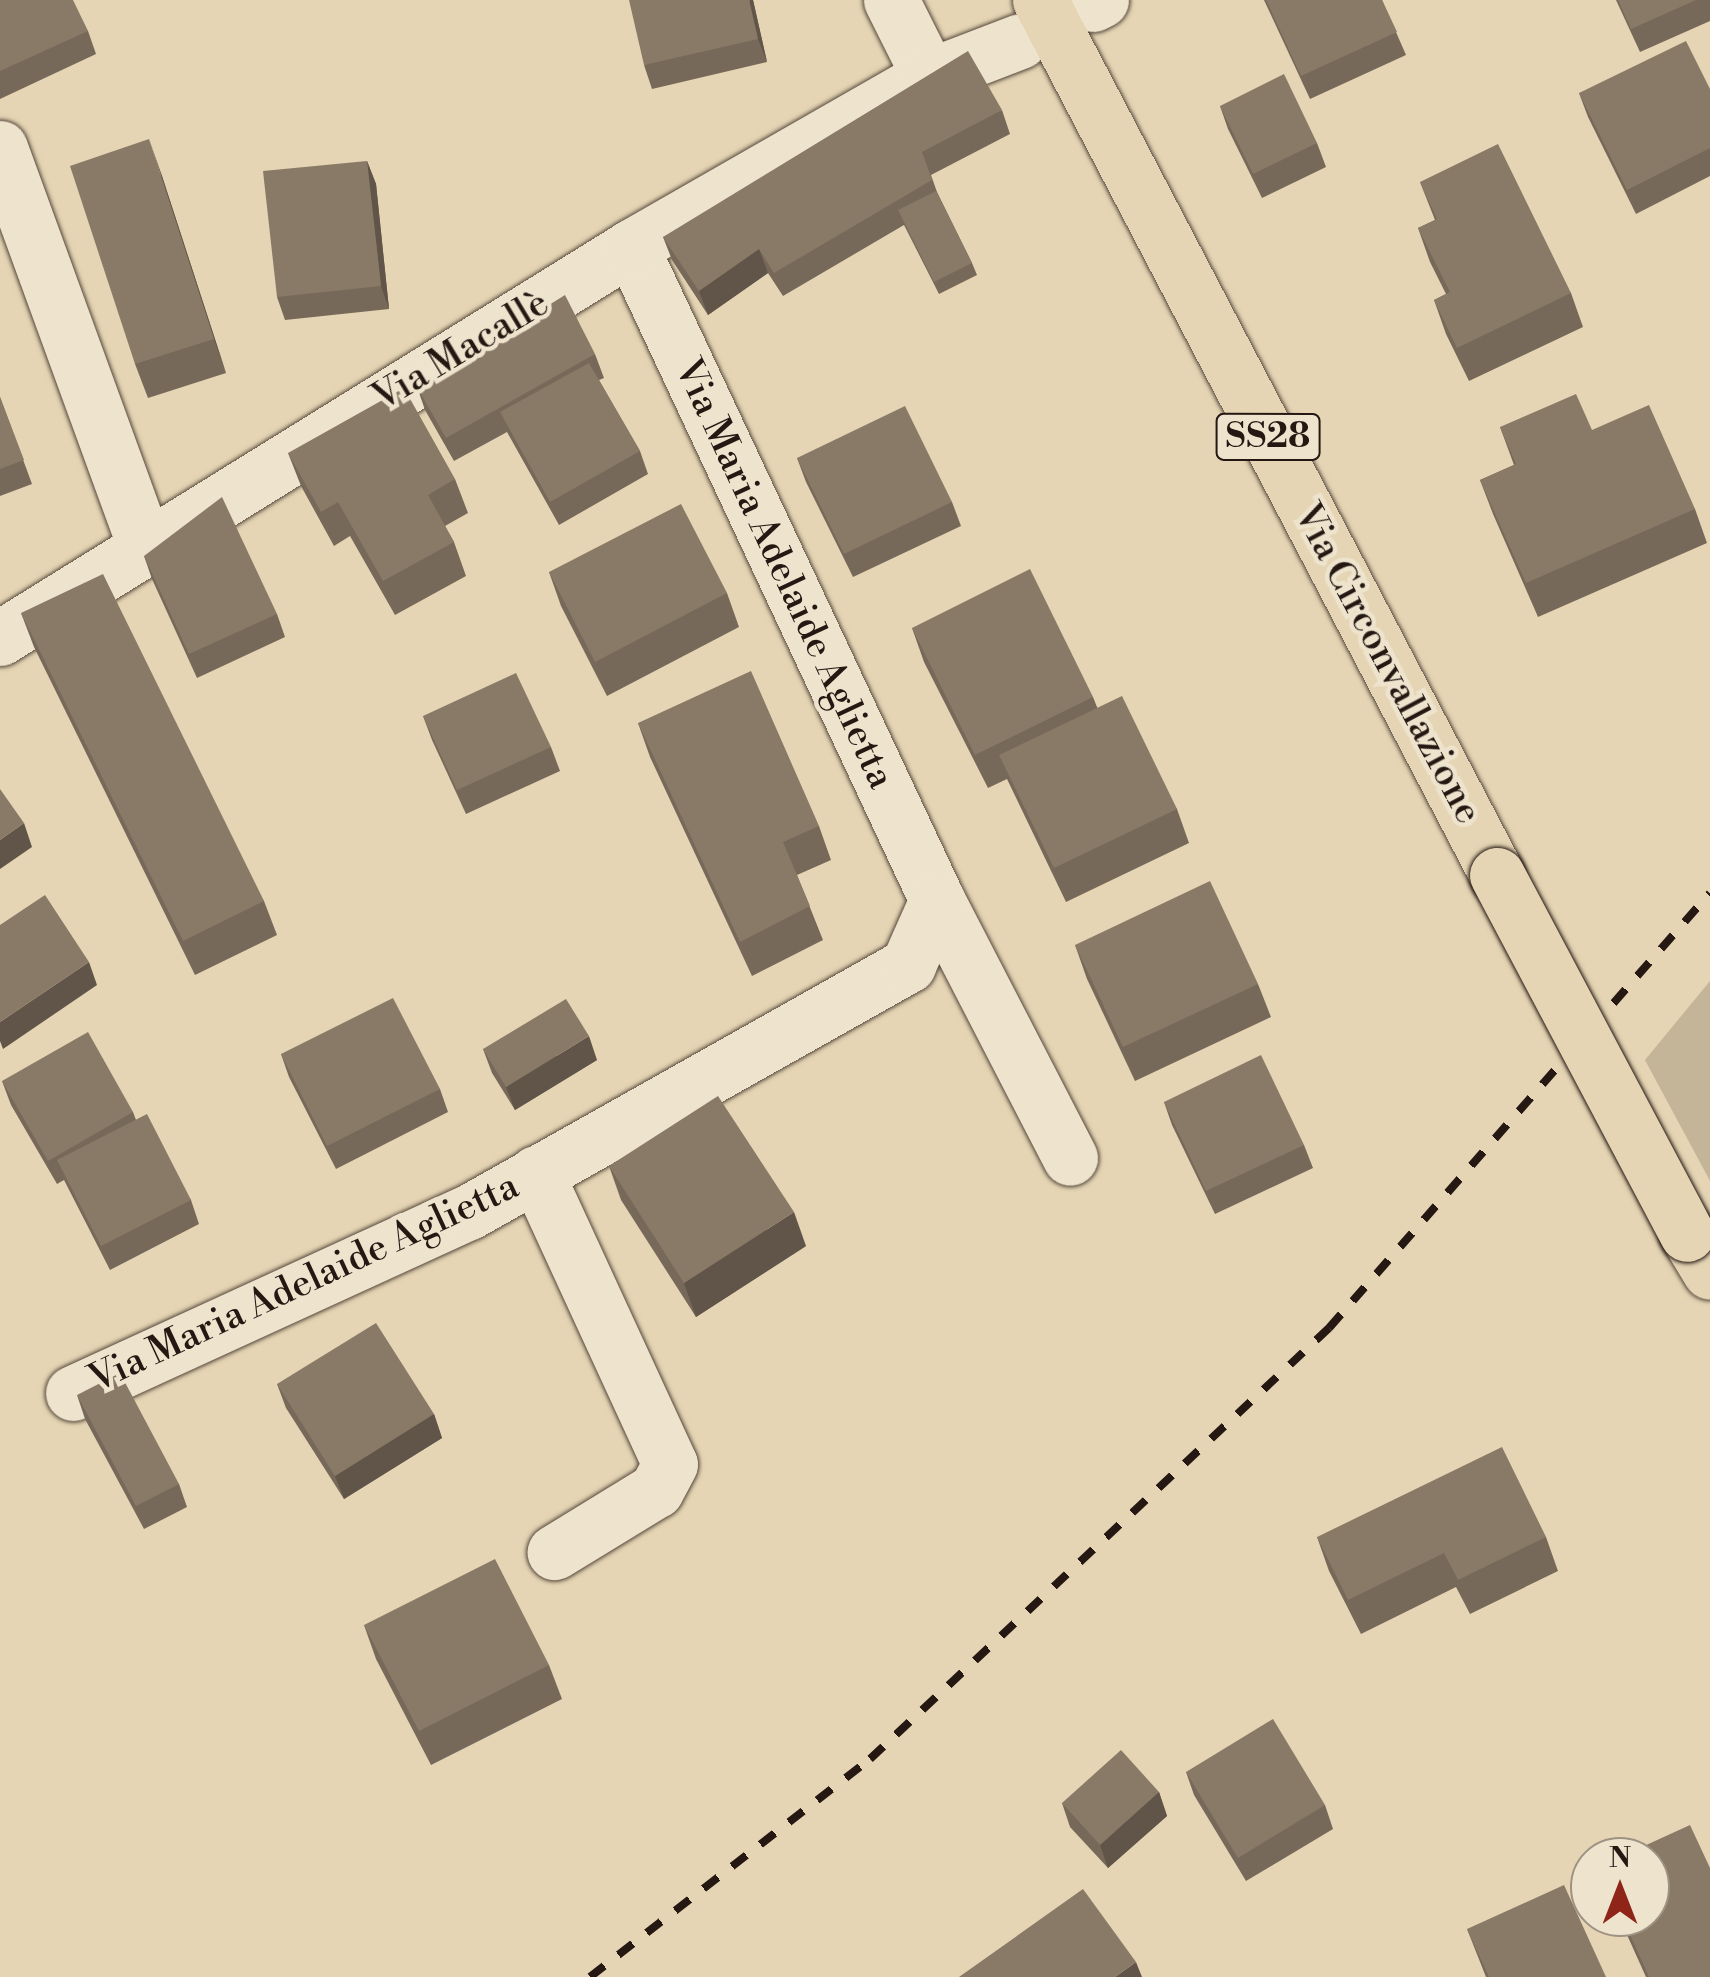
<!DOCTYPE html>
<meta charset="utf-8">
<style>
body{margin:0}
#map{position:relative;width:1710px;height:1977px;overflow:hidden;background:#e5d5b4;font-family:"Libre Bodoni",serif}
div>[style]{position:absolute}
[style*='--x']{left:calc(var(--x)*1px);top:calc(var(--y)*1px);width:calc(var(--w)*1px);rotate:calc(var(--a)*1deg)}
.green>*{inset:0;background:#c4b599}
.roads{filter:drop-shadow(0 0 2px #55473b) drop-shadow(0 0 2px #55473b)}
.minor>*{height:55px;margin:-27.5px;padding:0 27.5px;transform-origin:27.5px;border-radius:27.5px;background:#eee4ce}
.major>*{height:55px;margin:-27.5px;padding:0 27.5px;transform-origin:27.5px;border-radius:27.5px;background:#e5d5b4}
.rail>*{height:8px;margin-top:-4px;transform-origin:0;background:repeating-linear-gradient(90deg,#251813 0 18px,transparent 0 36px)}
.bridges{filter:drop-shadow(0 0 2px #251813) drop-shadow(0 0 2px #251813)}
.major-bridge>*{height:55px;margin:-27.5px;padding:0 27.5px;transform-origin:27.5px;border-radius:27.5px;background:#e5d5b4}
.wall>*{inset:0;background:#766959}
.shaded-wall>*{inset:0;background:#605548}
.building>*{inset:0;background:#897a67}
span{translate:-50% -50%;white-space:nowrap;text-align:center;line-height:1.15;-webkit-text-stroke:9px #eee4ce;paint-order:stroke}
.shield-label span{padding:2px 8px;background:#eee4ce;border:2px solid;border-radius:8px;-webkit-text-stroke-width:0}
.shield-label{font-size:35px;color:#251813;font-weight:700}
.street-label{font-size:38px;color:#251813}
.north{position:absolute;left:1570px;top:1837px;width:100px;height:100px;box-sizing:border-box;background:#eee4ce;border:2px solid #9e9283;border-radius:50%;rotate:0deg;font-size:28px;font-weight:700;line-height:40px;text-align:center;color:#251813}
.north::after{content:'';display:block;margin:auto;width:35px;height:45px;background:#8f2418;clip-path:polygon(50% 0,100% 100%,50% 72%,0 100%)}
</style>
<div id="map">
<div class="green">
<div style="clip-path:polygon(1710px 981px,1710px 1181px,1645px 1060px)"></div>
</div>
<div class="roads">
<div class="minor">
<div style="--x:891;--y:0;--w:85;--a:63.4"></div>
<div style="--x:1093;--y:4;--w:9;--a:-27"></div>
<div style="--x:0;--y:148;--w:421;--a:70"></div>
<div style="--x:631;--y:247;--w:721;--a:64.89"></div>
<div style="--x:937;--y:900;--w:290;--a:62.7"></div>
<div style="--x:0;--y:638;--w:742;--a:-31.78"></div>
<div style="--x:631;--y:247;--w:344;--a:-29.8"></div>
<div style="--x:929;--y:76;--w:97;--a:-21"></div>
<div style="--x:536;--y:1173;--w:320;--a:65.3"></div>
<div style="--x:670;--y:1464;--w:30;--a:118"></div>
<div style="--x:656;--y:1490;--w:119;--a:148.5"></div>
<div style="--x:73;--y:1393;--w:435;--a:-24.6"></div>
<div style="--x:469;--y:1212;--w:504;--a:-29.36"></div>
<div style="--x:908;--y:965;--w:71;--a:-66"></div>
</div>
<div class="major">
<div style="--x:1040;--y:0;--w:987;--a:62.42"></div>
<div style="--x:1687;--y:1234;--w:44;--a:58.8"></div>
</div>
</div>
<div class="rail">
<div style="--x:590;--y:1977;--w:355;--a:-37.9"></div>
<div style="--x:870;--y:1759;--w:630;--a:-43.2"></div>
<div style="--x:1329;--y:1328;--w:578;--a:-48.79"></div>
</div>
<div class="bridges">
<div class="major-bridge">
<div style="--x:1497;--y:875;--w:406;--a:62.1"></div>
</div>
</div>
<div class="wall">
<div style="clip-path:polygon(0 0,88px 31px,96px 54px,0 99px)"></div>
<div style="clip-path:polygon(753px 0,767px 62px,652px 89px,644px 65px)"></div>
<div style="clip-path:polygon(1264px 0,1382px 0,1406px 55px,1310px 99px)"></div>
<div style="clip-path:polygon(1616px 0,1710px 0,1710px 21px,1640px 52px)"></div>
<div style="clip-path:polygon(1710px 89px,1710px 176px,1636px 214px,1588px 117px,1579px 93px)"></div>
<div style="clip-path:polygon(1220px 106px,1317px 143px,1326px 167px,1262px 198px,1228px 129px)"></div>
<div style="clip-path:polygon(1002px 110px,1010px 134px,931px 175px,937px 192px,972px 263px,977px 275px,939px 294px,904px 225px,783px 296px,768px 273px,708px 315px,672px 260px,663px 237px)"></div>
<div style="clip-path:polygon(367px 161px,376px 184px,389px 309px,285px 320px,277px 297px)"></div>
<div style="clip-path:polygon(161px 173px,226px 373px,148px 398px,135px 364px)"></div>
<div style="clip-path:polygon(1420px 182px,1571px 293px,1583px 327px,1469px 381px,1446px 334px,1434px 300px,1446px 294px,1430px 262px,1418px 228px,1435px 220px)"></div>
<div style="clip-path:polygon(595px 354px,604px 378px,599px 380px,640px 451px,648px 474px,559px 525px,507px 432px,454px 461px,425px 410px,417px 387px)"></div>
<div style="clip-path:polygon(0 397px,32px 484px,0 496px)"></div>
<div style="clip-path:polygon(1500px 427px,1592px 430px,1695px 509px,1707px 543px,1538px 617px,1493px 514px,1480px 480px,1514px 465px)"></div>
<div style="clip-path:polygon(288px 453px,455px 479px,468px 513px,445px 526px,454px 542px,466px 576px,395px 615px,350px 536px,334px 546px,301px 486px)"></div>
<div style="clip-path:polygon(797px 458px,952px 502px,961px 526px,853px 577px,806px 482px)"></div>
<div style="clip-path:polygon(144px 556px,277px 614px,285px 637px,197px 678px,152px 579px)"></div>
<div style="clip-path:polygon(549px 572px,727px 593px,739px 627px,607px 696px,561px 606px)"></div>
<div style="clip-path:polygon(21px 613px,264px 901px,277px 935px,195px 975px,34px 647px)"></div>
<div style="clip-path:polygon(912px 628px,1093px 697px,1097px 707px,1177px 809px,1189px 843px,1066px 902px,1007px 779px,988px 788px,924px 662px)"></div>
<div style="clip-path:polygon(423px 716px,551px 747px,560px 771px,466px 814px,432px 740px)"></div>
<div style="clip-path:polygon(638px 723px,819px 826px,831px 860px,797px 875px,823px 940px,752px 976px,650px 757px)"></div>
<div style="clip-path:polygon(1075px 945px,1258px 984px,1271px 1017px,1135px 1081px,1087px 979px)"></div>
<div style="clip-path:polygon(483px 1049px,597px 1060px,515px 1110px,492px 1073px)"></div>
<div style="clip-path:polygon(281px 1054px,440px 1089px,448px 1112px,336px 1169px,289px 1077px)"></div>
<div style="clip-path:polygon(2px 1081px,133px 1112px,136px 1120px,191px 1200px,199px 1224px,110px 1270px,64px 1180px,57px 1184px,11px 1105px)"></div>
<div style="clip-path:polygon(1164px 1102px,1304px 1145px,1313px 1168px,1215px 1214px,1172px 1125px)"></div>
<div style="clip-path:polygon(609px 1166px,806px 1246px,696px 1317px,621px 1200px)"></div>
<div style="clip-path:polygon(277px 1384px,434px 1414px,442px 1438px,344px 1499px,286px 1408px)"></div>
<div style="clip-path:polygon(77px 1395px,179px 1484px,187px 1507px,144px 1529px,85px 1419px)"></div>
<div style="clip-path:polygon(1317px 1537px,1546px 1537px,1558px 1571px,1470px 1614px,1456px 1587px,1361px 1634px,1329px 1571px)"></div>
<div style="clip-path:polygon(364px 1625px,549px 1665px,562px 1699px,431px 1765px,376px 1659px)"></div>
<div style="clip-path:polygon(1186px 1772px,1325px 1805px,1333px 1829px,1246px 1881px,1194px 1795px)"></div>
<div style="clip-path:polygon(1159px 1792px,1167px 1816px,1108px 1868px,1070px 1827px,1062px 1803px)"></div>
<div style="clip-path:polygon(1619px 1917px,1650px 1917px,1710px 1977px,1646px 1977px)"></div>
<div style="clip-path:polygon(1467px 1929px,1606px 1977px,1486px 1977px)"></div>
</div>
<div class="shaded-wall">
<div style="clip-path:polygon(749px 0,753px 0,767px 62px,758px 39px)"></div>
<div style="clip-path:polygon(149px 139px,161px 173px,226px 373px,214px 339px)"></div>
<div style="clip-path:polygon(367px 161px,376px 184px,389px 309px,381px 286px)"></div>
<div style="clip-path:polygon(759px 249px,768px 273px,708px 315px,699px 291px)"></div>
<div style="clip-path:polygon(24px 823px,32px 847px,0 869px,0 840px)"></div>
<div style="clip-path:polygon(89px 962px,97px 985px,3px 1049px,0 1041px,0 1022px)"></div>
<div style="clip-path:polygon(589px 1036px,597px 1060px,515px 1110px,506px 1087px)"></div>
<div style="clip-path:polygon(794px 1212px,806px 1246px,696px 1317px,684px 1283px)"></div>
<div style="clip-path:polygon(434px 1414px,442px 1438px,344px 1499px,335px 1476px)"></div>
<div style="clip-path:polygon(1159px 1792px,1167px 1816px,1108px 1868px,1100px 1845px)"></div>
<div style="clip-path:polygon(1136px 1962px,1142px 1977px,1115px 1977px)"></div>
</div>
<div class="building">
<div style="clip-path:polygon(0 0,73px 0,88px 31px,0 71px)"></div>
<div style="clip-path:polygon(629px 0,749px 0,758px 39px,644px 65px)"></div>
<div style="clip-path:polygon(1266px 0,1382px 0,1397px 32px,1301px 76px)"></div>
<div style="clip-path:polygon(1618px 0,1696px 0,1631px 29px)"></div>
<div style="clip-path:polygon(1686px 41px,1710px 89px,1710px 148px,1627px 190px,1579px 93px)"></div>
<div style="clip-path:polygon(968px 51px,1002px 110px,922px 152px,932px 180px,774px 273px,759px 249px,699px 291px,663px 237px)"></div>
<div style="clip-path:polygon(1284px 74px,1317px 143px,1253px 174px,1220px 106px)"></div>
<div style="clip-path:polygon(149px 139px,214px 339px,135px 364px,70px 166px)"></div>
<div style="clip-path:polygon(1498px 144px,1571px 293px,1457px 348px,1434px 300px,1450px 292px,1418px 228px,1437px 219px,1420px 182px)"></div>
<div style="clip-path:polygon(367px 161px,381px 286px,277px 297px,263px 171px)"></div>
<div style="clip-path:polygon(936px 191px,972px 263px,934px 282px,898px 210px)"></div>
<div style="clip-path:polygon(565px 295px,595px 354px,446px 438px,417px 387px)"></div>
<div style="clip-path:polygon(589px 363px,640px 451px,550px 502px,500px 412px)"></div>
<div style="clip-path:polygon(404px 388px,455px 479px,428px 495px,454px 542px,383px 581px,338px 502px,321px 512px,288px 453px)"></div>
<div style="clip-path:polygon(1576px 394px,1592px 430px,1649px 405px,1695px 509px,1526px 583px,1480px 480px,1516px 464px,1500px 427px)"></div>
<div style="clip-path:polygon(0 397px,24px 460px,0 469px)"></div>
<div style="clip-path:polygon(905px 406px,952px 502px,844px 554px,797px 458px)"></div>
<div style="clip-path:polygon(222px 497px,277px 614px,189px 654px,144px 556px)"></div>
<div style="clip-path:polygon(681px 504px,727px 593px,595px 662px,549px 572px)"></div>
<div style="clip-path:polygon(1030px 569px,1093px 697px,975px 755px,912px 628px)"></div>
<div style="clip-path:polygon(103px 574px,264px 901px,183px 941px,21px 613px)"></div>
<div style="clip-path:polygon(751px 671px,819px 826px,783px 842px,810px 906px,740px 942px,638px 723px)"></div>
<div style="clip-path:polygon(516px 673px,551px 747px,457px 790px,423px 716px)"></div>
<div style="clip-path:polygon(1122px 696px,1177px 809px,1054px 868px,999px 755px)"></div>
<div style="clip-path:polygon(0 789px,24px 823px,0 840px)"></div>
<div style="clip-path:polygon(1210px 881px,1258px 984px,1123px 1047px,1075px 945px)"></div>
<div style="clip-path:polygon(45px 895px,89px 962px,0 1022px,0 925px)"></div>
<div style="clip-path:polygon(393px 998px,440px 1089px,327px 1146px,281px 1054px)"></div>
<div style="clip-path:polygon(566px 999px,589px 1036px,506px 1087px,483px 1049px)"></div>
<div style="clip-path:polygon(88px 1032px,133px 1112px,48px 1161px,2px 1081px)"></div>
<div style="clip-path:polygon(1261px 1055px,1304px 1145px,1206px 1191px,1164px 1102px)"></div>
<div style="clip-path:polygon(718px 1096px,794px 1212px,684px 1283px,609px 1166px)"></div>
<div style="clip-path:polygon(147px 1114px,191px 1200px,101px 1246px,57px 1160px)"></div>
<div style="clip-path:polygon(376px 1323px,434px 1414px,335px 1476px,277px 1384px)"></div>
<div style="clip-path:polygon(120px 1373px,179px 1484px,136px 1506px,77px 1395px)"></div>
<div style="clip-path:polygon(1502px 1447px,1546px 1537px,1458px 1580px,1444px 1553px,1348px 1600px,1317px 1537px)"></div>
<div style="clip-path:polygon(495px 1559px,549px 1665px,419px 1731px,364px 1625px)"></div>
<div style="clip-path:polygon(1273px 1719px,1325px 1805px,1238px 1858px,1186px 1772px)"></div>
<div style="clip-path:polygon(1121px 1750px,1159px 1792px,1100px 1845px,1062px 1803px)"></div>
<div style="clip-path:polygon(1690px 1825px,1710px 1868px,1710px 1977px,1649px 1977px,1622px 1917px,1650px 1917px,1650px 1857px,1620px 1857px)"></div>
<div style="clip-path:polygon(1564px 1885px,1606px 1977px,1489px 1977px,1467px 1929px)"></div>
<div style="clip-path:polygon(1083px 1889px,1136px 1962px,1115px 1977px,959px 1977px)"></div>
</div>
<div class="shield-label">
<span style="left:1268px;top:437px">SS28</span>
</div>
<div class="street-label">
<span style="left:461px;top:351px;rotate:-31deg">Via Macallè</span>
<span style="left:784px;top:574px;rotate:65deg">Via Maria Adelaide Aglietta</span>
<span style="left:1387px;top:664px;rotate:62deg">Via Circonvallazione</span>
<span style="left:304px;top:1283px;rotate:-25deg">Via Maria Adelaide Aglietta</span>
</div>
<div class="north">N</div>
</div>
